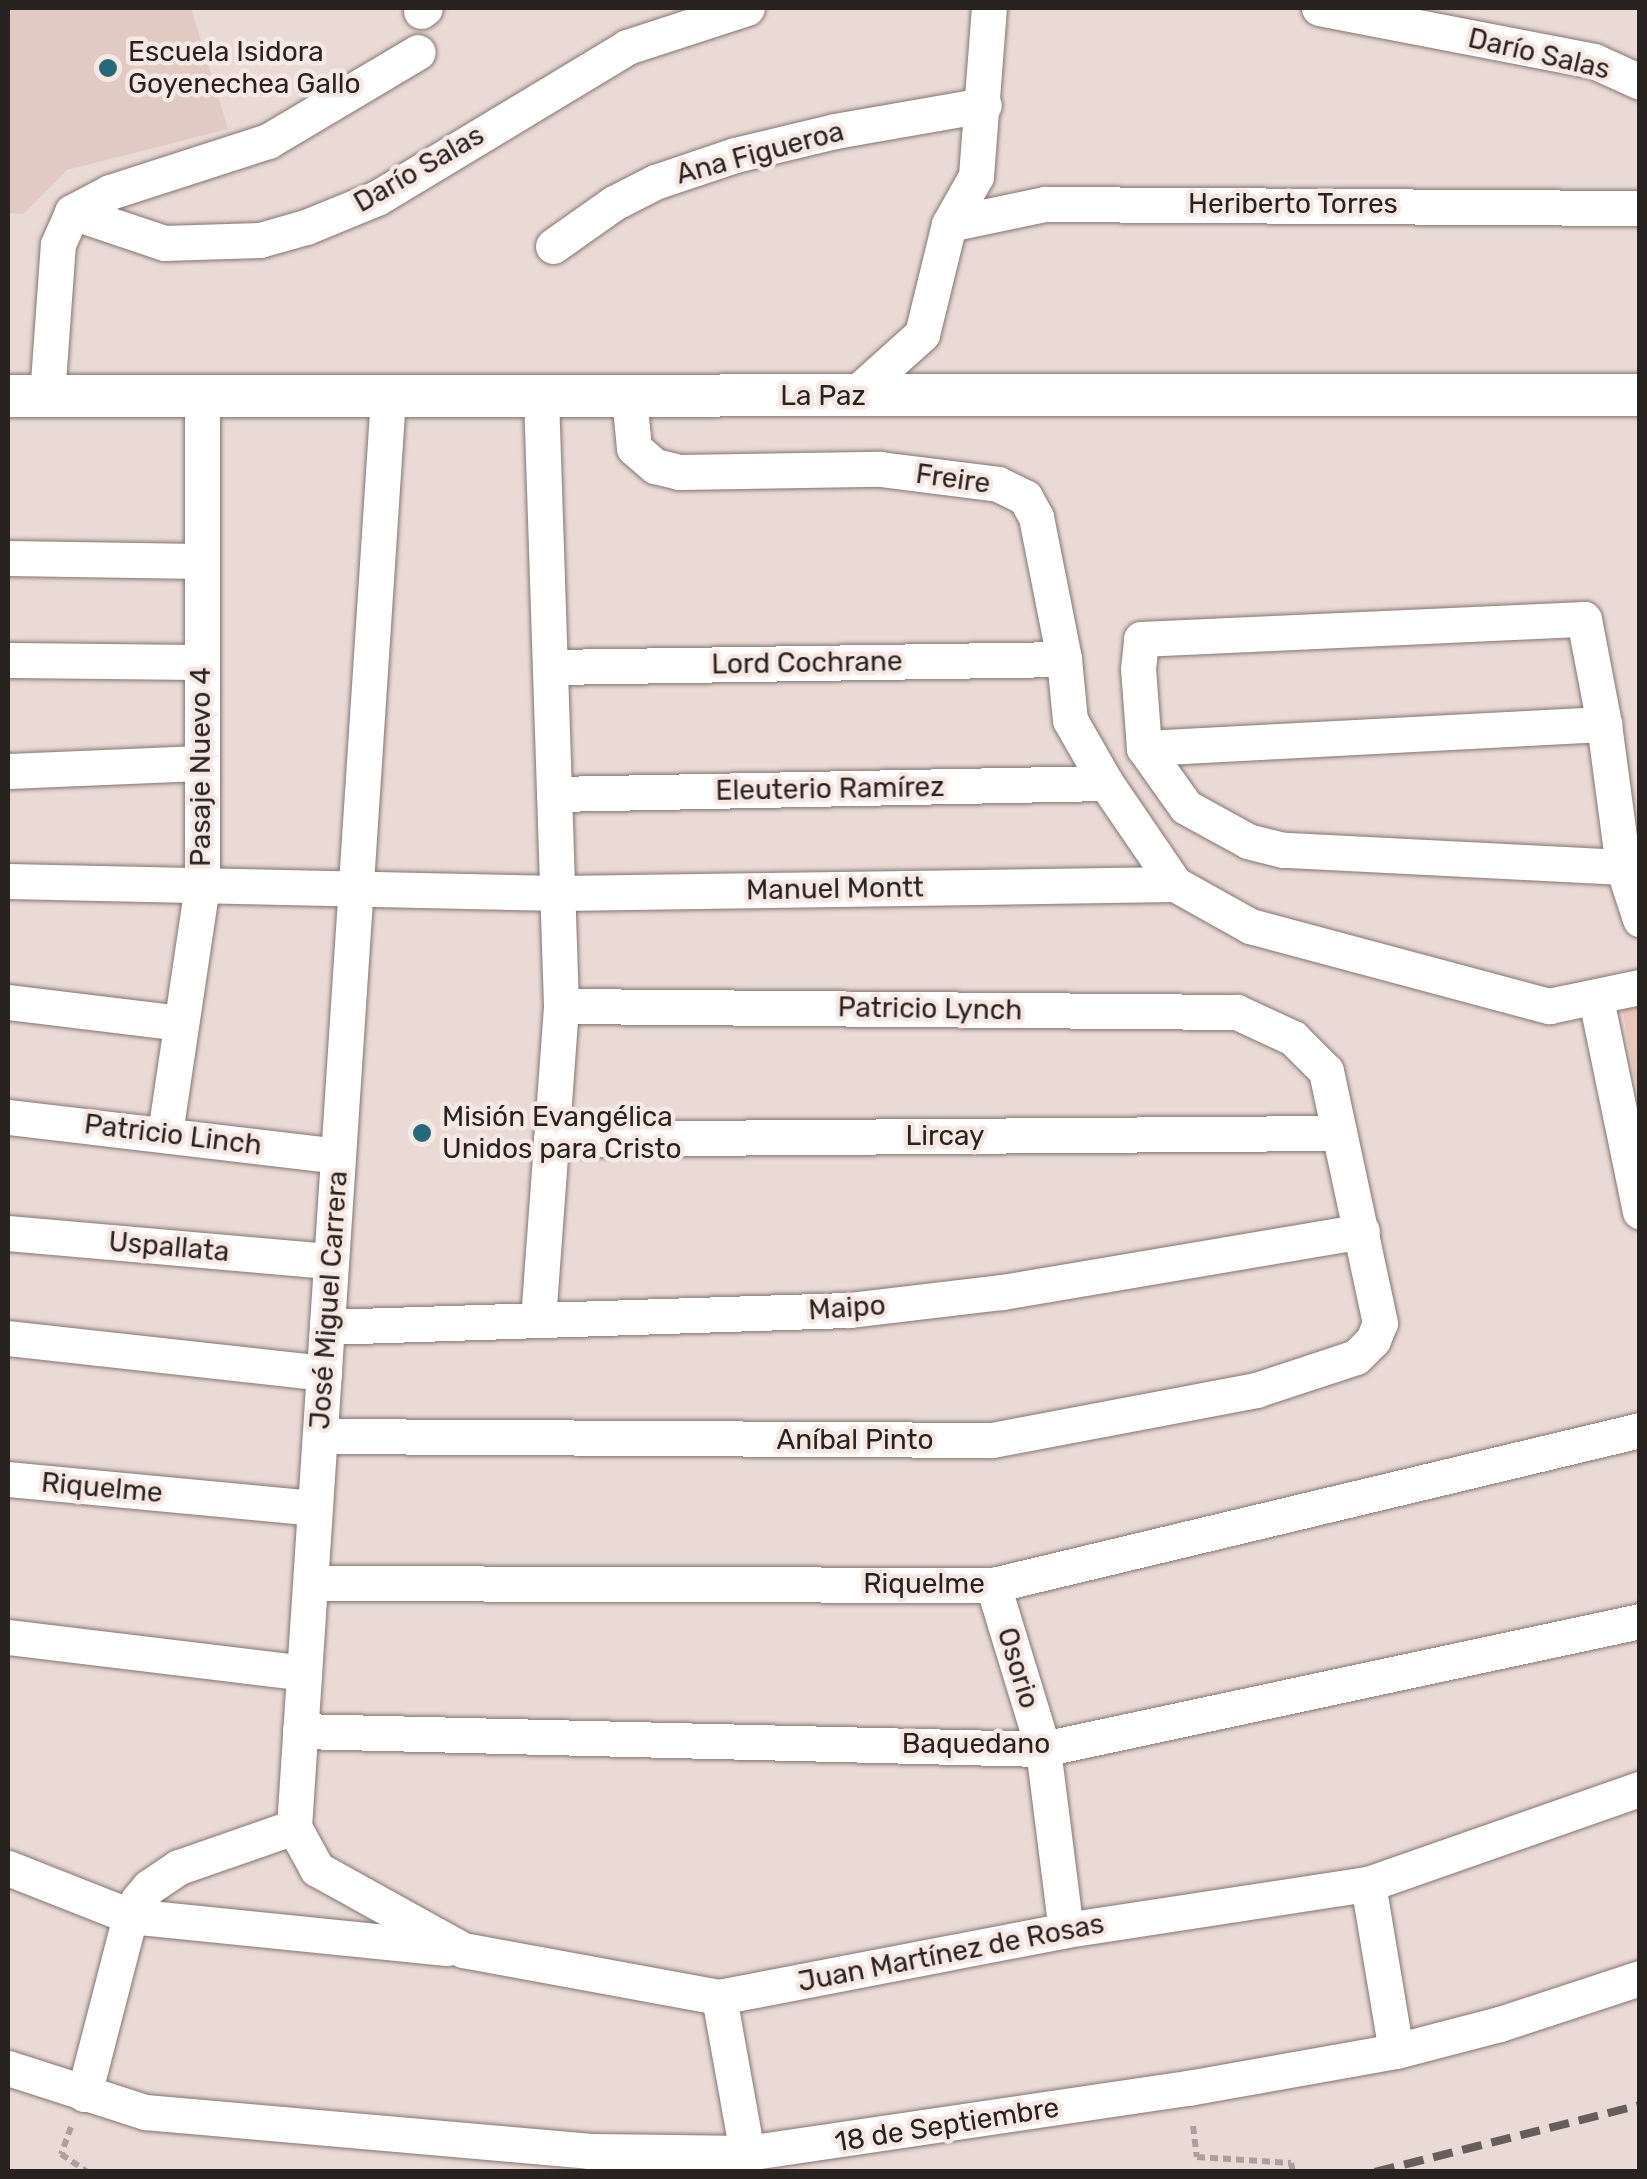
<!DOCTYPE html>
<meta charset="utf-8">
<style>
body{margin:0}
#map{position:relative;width:1647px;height:2179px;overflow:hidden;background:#eadad6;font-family:Rubik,sans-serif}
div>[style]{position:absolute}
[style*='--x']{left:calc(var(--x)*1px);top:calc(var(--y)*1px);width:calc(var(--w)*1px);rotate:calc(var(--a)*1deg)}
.built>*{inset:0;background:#e1cac3}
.green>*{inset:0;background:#ebc6bb}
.path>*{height:6px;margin-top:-3px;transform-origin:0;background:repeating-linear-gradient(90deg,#ac9f9c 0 8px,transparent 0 13px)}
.roads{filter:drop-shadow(0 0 2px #837571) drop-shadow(0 0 2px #837571)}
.minor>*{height:35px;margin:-17.5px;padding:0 17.5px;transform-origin:17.5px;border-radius:17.5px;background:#fff}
.tertiary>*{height:42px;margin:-21px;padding:0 21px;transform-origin:21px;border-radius:21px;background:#fff}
.rail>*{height:8px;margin-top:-4px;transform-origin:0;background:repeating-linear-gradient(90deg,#665e5b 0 20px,transparent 0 30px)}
.dots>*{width:28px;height:28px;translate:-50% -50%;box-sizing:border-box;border:5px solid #f8e8e3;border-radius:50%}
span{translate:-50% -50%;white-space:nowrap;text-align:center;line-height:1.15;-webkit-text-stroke:9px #f8e8e3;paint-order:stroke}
.poi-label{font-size:28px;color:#282321}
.left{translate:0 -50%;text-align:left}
.street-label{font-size:28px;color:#282321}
.frame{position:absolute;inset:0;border:10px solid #282321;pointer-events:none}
</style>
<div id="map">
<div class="built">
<div style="clip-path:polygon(8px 8px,191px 8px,228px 129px,67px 170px,23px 214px,8px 213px)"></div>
</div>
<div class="green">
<div style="clip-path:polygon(1639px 1005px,1639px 1101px,1622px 1008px)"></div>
</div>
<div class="path">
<div style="--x:1193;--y:2126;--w:31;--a:83"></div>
<div style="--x:1197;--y:2157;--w:94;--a:3.7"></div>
<div style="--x:1291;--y:2163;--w:9;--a:77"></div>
<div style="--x:71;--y:2127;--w:29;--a:110"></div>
<div style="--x:61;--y:2154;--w:32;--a:34"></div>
</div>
<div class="roads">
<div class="minor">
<div style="--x:1319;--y:8;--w:280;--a:10.9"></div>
<div style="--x:1594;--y:61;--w:51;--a:24.5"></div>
<div style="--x:421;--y:11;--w:5;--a:-37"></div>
<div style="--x:72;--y:212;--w:97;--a:18.6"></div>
<div style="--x:164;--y:243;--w:96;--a:-1.8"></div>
<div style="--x:260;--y:240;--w:48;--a:-15.8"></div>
<div style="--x:306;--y:227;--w:77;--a:-22.2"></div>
<div style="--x:377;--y:198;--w:292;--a:-31.1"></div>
<div style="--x:627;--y:47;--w:126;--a:-18"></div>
<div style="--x:949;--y:224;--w:98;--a:-11.8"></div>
<div style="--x:1045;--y:204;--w:595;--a:0.39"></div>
<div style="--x:553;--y:246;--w:75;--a:-35.2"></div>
<div style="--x:614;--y:203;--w:46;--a:-27.1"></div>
<div style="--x:655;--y:182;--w:84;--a:-18.6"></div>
<div style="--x:735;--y:155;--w:103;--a:-13.5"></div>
<div style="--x:835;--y:131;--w:151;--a:-9.9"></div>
<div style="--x:47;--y:396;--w:152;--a:-85.9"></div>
<div style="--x:58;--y:244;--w:35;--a:-66"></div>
<div style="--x:72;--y:212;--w:43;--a:-27.8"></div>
<div style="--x:110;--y:192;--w:166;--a:-17.9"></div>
<div style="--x:268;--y:141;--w:174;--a:-30.7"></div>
<div style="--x:853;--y:396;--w:93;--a:-41.9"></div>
<div style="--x:922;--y:334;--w:113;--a:-76.2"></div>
<div style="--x:949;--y:224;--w:55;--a:-60.6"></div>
<div style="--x:976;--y:176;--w:169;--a:-85.6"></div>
<div style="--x:629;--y:397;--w:51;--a:84.4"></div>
<div style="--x:634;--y:448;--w:28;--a:41"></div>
<div style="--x:655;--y:466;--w:25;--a:14"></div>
<div style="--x:679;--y:472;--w:201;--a:-0.9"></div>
<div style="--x:880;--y:469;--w:119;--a:7.2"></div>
<div style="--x:998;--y:484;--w:30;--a:26"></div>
<div style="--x:1025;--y:497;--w:23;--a:61"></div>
<div style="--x:1036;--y:517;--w:145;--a:78.8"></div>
<div style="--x:1064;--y:659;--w:61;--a:84.4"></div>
<div style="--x:1070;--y:720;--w:73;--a:60.3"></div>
<div style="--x:1106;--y:783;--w:122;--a:55.7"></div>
<div style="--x:8;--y:558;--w:192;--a:0.9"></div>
<div style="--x:8;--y:660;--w:193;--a:0.6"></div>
<div style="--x:551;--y:667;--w:513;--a:-0.89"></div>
<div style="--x:1144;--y:748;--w:461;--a:-3"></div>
<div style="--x:8;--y:771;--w:193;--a:-2.4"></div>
<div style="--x:554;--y:794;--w:552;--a:-1.14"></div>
<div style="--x:1623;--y:867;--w:340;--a:-177.1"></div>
<div style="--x:1283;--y:850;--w:36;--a:-166"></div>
<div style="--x:1248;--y:841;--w:71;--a:-151.3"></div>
<div style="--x:1186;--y:807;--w:72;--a:-125.4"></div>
<div style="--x:1144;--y:748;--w:79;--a:-94.3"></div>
<div style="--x:1138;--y:669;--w:30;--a:-84"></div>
<div style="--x:1141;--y:639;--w:443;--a:-2.6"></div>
<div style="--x:1584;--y:619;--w:107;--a:79.2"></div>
<div style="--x:1604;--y:724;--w:144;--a:82.4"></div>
<div style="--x:1623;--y:867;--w:55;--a:71.9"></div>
<div style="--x:8;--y:881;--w:552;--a:1.25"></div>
<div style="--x:560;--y:893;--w:615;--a:-0.84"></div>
<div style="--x:1175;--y:884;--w:86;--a:29.2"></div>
<div style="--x:1250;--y:926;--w:310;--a:15"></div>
<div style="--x:1549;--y:1006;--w:93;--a:-11.8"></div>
<div style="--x:1596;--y:999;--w:217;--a:78.3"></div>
<div style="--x:8;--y:1002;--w:174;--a:6.9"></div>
<div style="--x:8;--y:1117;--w:332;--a:6.7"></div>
<div style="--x:165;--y:1133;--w:250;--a:-81.5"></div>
<div style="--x:202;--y:886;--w:489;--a:-90"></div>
<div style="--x:551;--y:1139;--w:788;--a:-0.44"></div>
<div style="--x:8;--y:1233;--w:324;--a:5"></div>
<div style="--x:538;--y:1320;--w:315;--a:-85.8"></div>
<div style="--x:561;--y:1006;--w:609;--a:-91.88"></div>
<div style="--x:327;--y:1327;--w:522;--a:-1.87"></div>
<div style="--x:849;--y:1310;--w:154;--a:-6.7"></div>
<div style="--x:1002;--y:1292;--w:365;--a:-9.6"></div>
<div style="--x:8;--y:1338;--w:318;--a:6.3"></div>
<div style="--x:320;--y:1436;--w:672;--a:0.34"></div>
<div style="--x:992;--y:1440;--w:269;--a:-10.7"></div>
<div style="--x:1256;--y:1390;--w:105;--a:-18.3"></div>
<div style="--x:1356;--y:1357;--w:24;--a:-45"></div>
<div style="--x:1373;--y:1340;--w:18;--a:-68"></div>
<div style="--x:1380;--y:1323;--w:258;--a:-102.1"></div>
<div style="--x:1326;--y:1071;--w:47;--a:-135"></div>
<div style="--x:1293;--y:1038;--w:62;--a:-155.1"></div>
<div style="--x:1237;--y:1012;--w:676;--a:-179.49"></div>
<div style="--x:8;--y:1479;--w:308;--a:5.4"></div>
<div style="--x:311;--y:1583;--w:682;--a:0.17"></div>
<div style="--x:993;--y:1585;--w:665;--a:-13.47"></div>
<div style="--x:993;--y:1585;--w:171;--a:73"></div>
<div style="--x:1043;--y:1749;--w:182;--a:82.8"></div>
<div style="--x:8;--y:1637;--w:298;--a:6.9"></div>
<div style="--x:300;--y:1731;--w:743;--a:1.39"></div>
<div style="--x:1043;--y:1749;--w:611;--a:-12.1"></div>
<div style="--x:294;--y:1827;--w:1433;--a:-86.24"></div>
<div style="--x:294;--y:1827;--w:48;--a:61.3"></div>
<div style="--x:317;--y:1869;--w:167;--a:29"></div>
<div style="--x:463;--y:1950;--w:260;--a:10.4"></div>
<div style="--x:719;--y:1997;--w:353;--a:-10.9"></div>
<div style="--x:1066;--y:1930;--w:305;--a:-8.7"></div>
<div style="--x:1368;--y:1884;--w:288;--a:-19.3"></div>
<div style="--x:8;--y:1868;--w:131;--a:21.5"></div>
<div style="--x:130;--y:1916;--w:318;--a:5.8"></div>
<div style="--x:1368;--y:1884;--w:169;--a:80.5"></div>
<div style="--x:719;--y:1997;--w:158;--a:79.8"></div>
<div style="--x:8;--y:2068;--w:144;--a:17.8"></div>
<div style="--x:145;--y:2112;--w:445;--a:5"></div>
<div style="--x:588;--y:2151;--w:159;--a:0.7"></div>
<div style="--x:747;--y:2153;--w:446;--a:-8.4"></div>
<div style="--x:1188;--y:2088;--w:211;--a:-10.1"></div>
<div style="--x:1396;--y:2051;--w:107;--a:-14.6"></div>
<div style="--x:1500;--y:2024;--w:147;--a:-18.2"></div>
<div style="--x:84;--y:2094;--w:184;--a:-75.5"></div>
<div style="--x:130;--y:1916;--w:18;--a:-63"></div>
<div style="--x:138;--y:1900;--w:17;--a:-50"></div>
<div style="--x:149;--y:1887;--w:36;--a:-34"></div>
<div style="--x:179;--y:1867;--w:122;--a:-19.2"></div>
</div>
<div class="tertiary">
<div style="--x:8;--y:396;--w:1632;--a:-0.04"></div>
</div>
</div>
<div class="rail">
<div style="--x:1375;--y:2172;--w:273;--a:-14.2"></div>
</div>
<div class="dots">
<div style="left:108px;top:68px;background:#256a7a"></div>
<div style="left:422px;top:1133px;background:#256a7a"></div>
</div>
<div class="poi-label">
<span class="left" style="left:128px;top:68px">Escuela Isidora<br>Goyenechea Gallo</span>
<span class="left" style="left:442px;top:1133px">Misión Evangélica<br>Unidos para Cristo</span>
</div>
<div class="street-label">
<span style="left:1539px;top:54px;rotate:13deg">Darío Salas</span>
<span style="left:760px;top:153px;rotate:-15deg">Ana Figueroa</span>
<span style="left:419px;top:169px;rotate:-30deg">Darío Salas</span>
<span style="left:1293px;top:204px">Heriberto Torres</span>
<span style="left:823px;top:396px">La Paz</span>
<span style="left:953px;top:479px;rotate:8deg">Freire</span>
<span style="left:807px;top:663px;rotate:-1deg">Lord Cochrane</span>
<span style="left:201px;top:767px;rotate:-90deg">Pasaje Nuevo 4</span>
<span style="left:830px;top:789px;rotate:-1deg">Eleuterio Ramírez</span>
<span style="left:835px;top:889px;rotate:-1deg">Manuel Montt</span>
<span style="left:930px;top:1009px;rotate:1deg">Patricio Lynch</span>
<span style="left:173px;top:1135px;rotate:7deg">Patricio Linch</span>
<span style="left:945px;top:1136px">Lircay</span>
<span style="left:169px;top:1247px;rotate:5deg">Uspallata</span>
<span style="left:329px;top:1300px;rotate:-86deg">José Miguel Carrera</span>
<span style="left:847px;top:1308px;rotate:-4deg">Maipo</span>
<span style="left:855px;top:1440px">Aníbal Pinto</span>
<span style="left:102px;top:1488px;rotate:5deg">Riquelme</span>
<span style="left:924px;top:1584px">Riquelme</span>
<span style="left:1018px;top:1668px;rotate:73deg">Osorio</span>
<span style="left:976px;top:1744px">Baquedano</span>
<span style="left:951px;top:1953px;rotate:-11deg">Juan Martínez de Rosas</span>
<span style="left:947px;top:2125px;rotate:-9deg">18 de Septiembre</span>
</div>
<div class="frame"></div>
</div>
